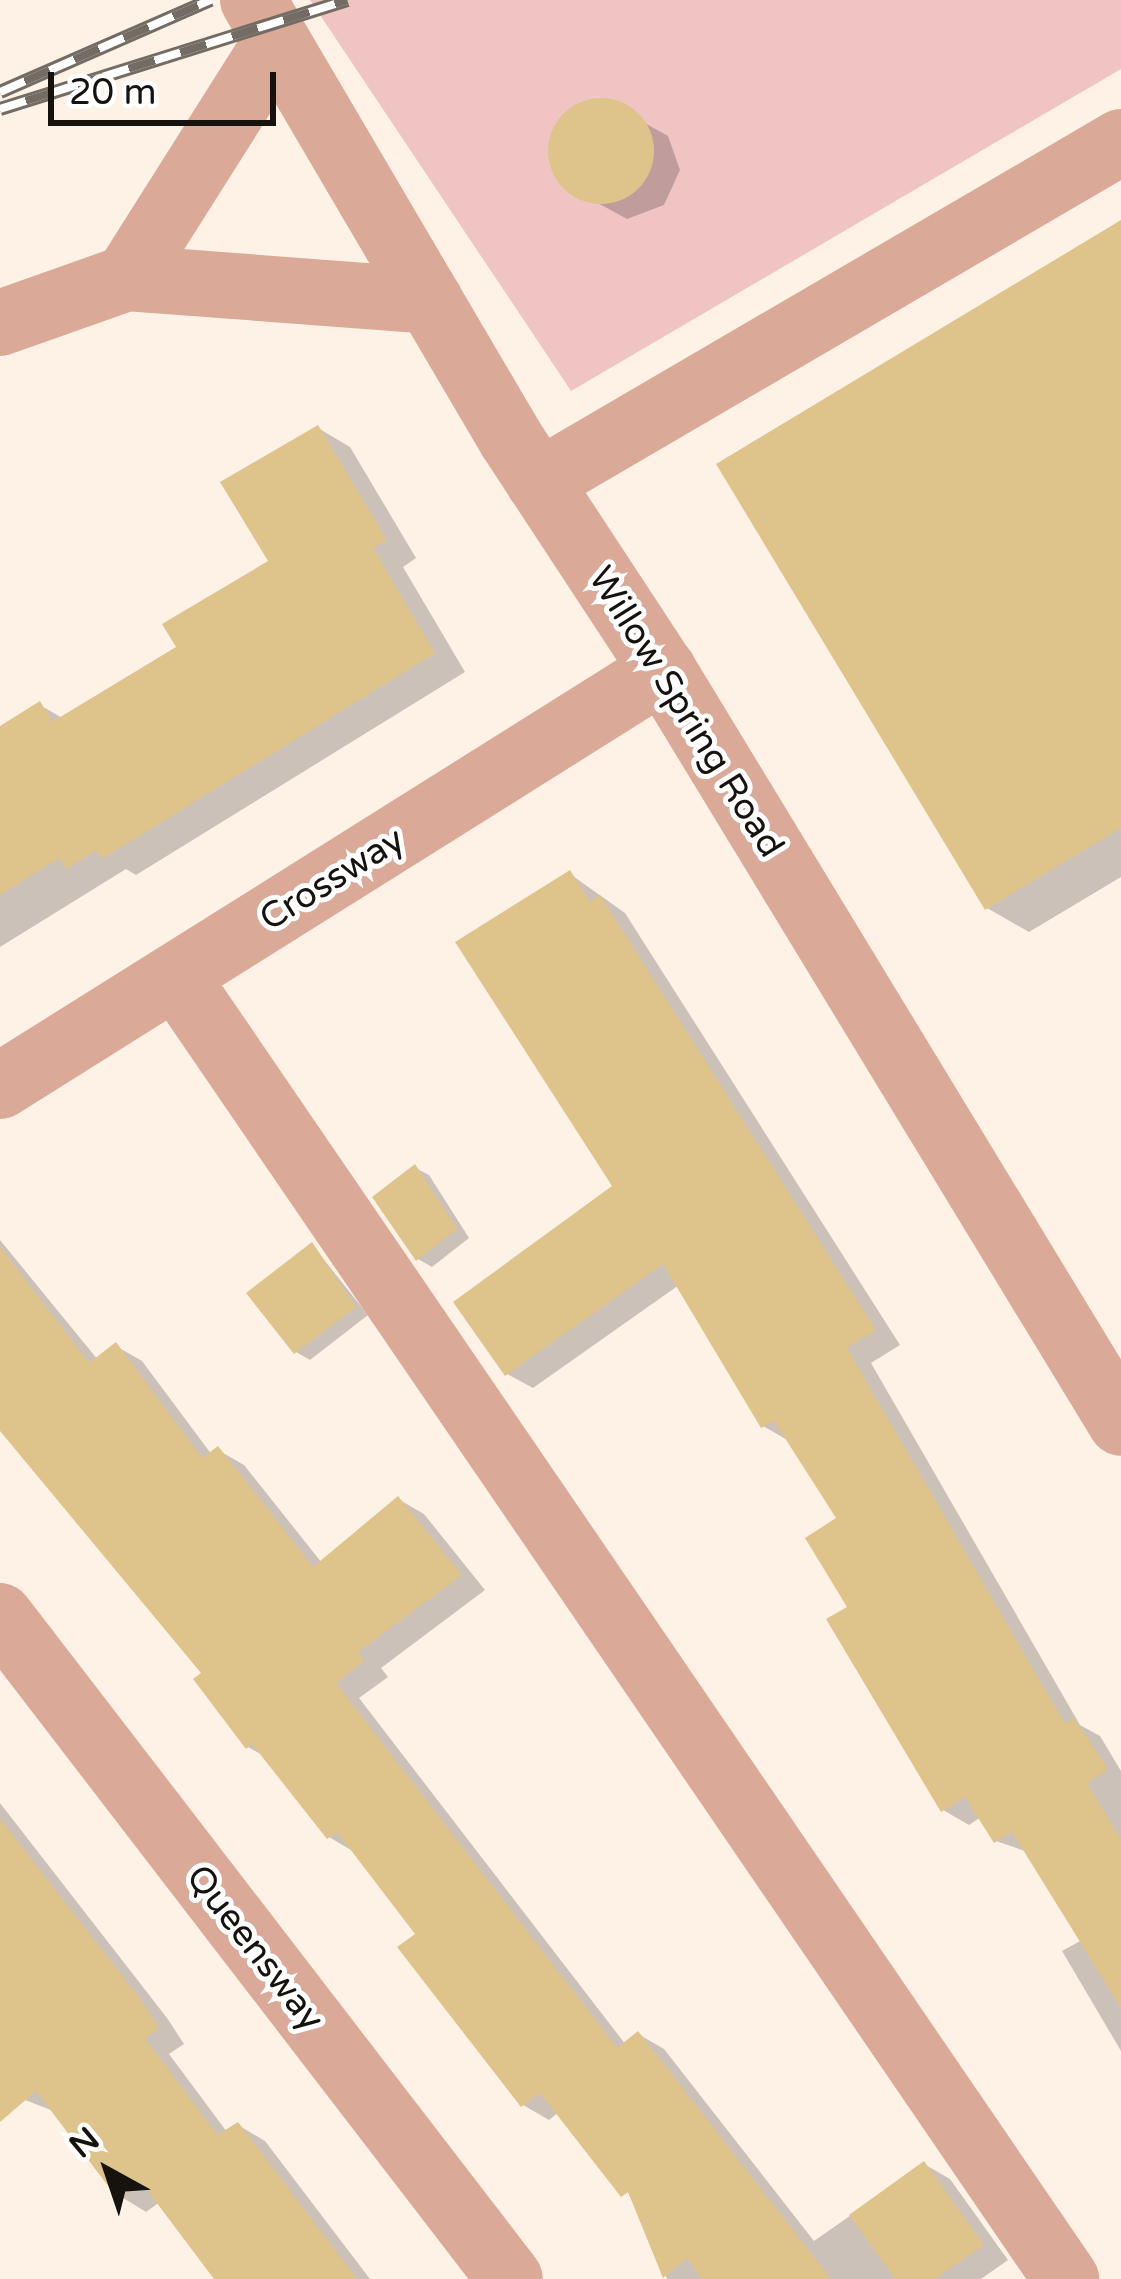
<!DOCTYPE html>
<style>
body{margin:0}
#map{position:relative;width:1121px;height:2279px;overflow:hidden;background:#fef2e7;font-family:"Varela Round",sans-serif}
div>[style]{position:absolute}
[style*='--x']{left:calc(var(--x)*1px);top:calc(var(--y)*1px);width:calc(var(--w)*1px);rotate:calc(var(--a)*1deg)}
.green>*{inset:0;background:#f1c4c4}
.shadow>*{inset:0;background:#0003}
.building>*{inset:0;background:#dec48b}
.round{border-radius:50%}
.minor>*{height:66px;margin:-33px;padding:0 33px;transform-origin:33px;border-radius:33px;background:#daa998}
.rail>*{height:14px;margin-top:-7px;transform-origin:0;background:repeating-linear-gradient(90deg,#fff 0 27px,#736c65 0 54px);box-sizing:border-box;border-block:3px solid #736c65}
span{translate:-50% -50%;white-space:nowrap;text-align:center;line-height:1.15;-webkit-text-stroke:10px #fff;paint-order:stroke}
.street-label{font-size:36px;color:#16120e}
.north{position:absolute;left:48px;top:2111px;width:120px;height:120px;-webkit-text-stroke:9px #fff;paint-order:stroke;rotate:320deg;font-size:33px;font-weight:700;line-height:48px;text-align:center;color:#16120e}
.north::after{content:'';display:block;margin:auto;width:42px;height:54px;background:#16120e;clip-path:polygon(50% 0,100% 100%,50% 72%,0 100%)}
.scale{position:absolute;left:48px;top:72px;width:228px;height:54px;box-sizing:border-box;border:6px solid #16120e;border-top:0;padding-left:15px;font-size:36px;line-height:42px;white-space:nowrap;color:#16120e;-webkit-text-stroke:9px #fff;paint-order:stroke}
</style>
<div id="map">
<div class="green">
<div style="clip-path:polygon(310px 0,1121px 0,1121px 69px,571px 391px)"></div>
</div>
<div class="shadow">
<div style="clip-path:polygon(605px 101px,668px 136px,680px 170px,664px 205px,627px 219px,563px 184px,551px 148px,568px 113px)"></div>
<div style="clip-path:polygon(1121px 224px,1121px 877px,1029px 932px,987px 908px)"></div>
<div style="clip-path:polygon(318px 428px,350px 447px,416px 558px,403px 567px,465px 672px,136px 875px,126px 869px,0 947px,0 732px,40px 705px,64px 719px,180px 648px,272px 562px)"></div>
<div style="clip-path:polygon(570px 874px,625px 913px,900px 1345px,871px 1363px,1080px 1725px,1100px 1736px,1121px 1771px,1121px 2051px,1062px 1951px,1082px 1940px,1028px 1852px,996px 1841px,981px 1817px,969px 1825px,943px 1810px,851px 1608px,840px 1519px,791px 1442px,763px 1426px,679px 1285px,533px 1388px,507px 1374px,616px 1187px)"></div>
<div style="clip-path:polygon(415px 1168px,429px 1175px,469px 1238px,432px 1267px,418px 1259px)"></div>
<div style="clip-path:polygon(0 1240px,98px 1360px,116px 1346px,142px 1361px,212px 1455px,218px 1450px,244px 1465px,322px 1563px,398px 1499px,424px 1514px,485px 1590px,381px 1668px,388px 1677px,359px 1698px,626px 2045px,638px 2034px,664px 2049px,814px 2241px,924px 2164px,950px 2179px,1008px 2260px,981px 2279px,667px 2279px,636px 2202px,559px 2112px,549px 2120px,523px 2105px,419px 1934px,356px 1853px,329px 1837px,266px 1757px,248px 1747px,205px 1674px,29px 1464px,0 1390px)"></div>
<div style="clip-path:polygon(313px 1246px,368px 1315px,310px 1360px,296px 1352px)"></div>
<div style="clip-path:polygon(0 1803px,167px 2018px,184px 2044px,169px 2054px,227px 2132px,238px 2125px,265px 2141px,370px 2279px,217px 2279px,160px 2202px,146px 2212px,120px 2196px,56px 2112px,25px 2100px,0 2068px)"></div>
</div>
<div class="building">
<div class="round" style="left:548px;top:98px;width:106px;height:106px"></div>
<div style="clip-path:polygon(1121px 220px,1121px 828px,985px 910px,716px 464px)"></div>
<div style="clip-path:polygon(318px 425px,387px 540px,373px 548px,435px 653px,102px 859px,96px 850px,66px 869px,59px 858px,0 895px,0 726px,40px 701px,52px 722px,176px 647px,162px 624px,268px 561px,220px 482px)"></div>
<div style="clip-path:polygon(570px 870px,590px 902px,600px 895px,876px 1330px,847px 1348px,1065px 1724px,1074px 1718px,1108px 1769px,1087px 1783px,1121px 1840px,1121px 2008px,1012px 1832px,994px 1843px,965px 1797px,941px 1812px,826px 1619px,847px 1607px,805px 1538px,836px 1518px,774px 1421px,761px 1428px,663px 1264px,505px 1376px,453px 1302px,612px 1186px,455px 942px)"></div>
<div style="clip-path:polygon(415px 1164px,457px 1229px,416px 1261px,372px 1197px)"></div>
<div style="clip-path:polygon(312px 1242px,356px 1307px,294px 1354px,246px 1293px)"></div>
<div style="clip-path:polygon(0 1247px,89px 1363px,116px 1342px,202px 1458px,218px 1446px,313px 1567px,398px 1496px,462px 1575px,358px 1652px,364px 1661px,336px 1683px,617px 2048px,638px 2031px,831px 2279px,702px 2279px,687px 2258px,663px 2278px,628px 2192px,621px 2197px,540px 2093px,521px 2107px,397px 1947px,415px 1934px,337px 1832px,327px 1839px,252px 1744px,246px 1749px,193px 1679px,201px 1673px,0 1431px)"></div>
<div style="clip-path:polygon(0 1819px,141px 2000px,159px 2028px,145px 2038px,217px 2135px,238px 2122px,357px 2279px,214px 2279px,141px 2182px,118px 2199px,36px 2091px,0 2122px)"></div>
<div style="clip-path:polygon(924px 2161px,984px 2245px,935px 2279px,895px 2279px,849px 2215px)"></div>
</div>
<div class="minor">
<div style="--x:253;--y:0;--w:509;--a:59.56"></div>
<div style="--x:511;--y:439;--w:277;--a:56.7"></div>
<div style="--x:663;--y:670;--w:881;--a:58.69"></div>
<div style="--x:127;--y:278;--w:280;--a:-57.7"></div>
<div style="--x:0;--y:323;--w:135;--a:-19.5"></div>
<div style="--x:127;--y:278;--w:304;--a:4.3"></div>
<div style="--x:539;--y:482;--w:674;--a:-30.29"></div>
<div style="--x:177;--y:978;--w:1576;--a:55.65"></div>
<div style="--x:0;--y:1086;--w:783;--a:-32.11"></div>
<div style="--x:0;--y:1616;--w:836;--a:52.43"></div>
</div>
<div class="rail">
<div style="--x:0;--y:92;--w:230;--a:-23.6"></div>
<div style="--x:0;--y:109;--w:364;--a:-17.4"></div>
</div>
<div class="street-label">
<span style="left:686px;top:712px;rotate:58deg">Willow Spring Road</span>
<span style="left:332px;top:879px;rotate:-32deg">Crossway</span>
<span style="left:255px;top:1948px;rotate:52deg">Queensway</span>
</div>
<div class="north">N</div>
<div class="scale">20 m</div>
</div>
